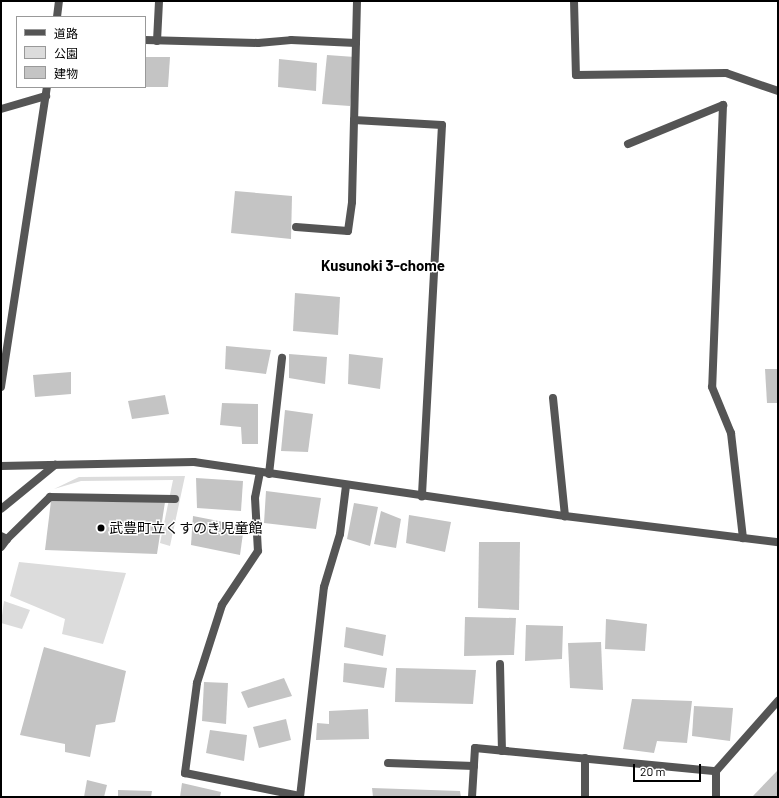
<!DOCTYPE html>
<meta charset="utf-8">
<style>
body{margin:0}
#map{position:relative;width:779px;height:798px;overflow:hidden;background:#fff;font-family:Barlow,"Noto Sans JP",sans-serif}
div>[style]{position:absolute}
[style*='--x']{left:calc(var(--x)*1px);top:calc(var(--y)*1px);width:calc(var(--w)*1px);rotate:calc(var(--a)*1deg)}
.green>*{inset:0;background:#dcdcdc}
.building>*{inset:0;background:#c4c4c4}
.lane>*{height:8px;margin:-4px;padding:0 4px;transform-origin:4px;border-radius:4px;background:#555}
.street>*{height:8px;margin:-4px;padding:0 4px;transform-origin:4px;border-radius:4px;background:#555}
.dots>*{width:11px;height:11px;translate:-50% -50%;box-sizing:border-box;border:2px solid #fff;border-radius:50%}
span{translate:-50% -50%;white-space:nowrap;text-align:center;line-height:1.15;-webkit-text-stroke:3px #fff;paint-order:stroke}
.poi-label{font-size:14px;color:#000}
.left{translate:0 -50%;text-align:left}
.neighbourhood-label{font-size:15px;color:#000;font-weight:700}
.frame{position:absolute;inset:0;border:2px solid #000;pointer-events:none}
.legend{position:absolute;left:16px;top:16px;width:130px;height:72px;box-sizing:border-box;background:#fff;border:1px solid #999;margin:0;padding:5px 7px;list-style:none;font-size:12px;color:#000}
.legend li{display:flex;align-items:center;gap:8px;height:20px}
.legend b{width:20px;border:1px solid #999}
.scale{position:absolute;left:633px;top:764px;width:68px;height:18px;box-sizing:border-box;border:2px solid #000;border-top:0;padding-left:5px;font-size:12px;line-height:14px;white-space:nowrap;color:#000;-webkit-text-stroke:3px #fff;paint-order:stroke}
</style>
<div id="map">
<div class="green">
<div style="clip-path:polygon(185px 476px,170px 546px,160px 543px,173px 480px,81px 481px,54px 489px,79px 477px)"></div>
<div style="clip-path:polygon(19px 562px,126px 573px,103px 644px,62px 634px,65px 619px,10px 596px)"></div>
<div style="clip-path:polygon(4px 601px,30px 610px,22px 629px,1px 623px)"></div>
</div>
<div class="building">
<div style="clip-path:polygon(327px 55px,355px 57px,350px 106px,322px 104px)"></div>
<div style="clip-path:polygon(145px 57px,170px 57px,168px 87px,145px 87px)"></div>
<div style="clip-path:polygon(279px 59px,317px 63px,316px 91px,278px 87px)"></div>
<div style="clip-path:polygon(235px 191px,292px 196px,291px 239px,231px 233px)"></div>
<div style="clip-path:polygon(295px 293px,340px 297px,338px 335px,293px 331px)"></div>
<div style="clip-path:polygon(226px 346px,271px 350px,266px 374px,225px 369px)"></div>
<div style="clip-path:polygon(289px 354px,327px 357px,325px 384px,289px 378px)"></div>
<div style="clip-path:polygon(349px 354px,383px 358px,380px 389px,348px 384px)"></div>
<div style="clip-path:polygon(765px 369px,778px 369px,778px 403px,767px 403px)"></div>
<div style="clip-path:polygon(71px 372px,71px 394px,35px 397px,33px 375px)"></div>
<div style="clip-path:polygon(165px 395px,169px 414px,132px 419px,128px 401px)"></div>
<div style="clip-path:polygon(222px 403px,258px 404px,258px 444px,242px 444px,241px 427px,220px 425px)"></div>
<div style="clip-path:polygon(285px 410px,313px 414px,308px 452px,281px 451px)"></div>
<div style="clip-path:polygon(196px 478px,243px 481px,241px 511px,197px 508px)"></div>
<div style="clip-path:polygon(266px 491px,321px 498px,316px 529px,264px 523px)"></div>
<div style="clip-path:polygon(51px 501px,165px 502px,157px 554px,45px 550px)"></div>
<div style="clip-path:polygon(354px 503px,378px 507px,370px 546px,347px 539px)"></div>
<div style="clip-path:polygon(381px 511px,401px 519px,396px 548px,374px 544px)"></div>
<div style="clip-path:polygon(409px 515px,451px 522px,445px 552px,406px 543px)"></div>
<div style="clip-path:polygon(193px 516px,244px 526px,240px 555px,191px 545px)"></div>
<div style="clip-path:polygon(479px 542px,520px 542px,519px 610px,478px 608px)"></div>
<div style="clip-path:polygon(465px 617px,516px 618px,514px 655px,464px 656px)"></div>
<div style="clip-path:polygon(606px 619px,647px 624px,645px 651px,605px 649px)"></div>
<div style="clip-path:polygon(526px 625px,563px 626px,562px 659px,525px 661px)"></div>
<div style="clip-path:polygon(346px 627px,386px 635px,383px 656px,344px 647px)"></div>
<div style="clip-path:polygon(601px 642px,603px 690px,570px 688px,568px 643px)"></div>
<div style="clip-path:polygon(44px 647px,126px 671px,115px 722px,96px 725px,90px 757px,65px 752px,65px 744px,20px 735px)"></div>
<div style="clip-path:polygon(344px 663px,387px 668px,384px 688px,343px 682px)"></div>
<div style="clip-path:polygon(396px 668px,476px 670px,473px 704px,395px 702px)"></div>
<div style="clip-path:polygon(284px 678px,292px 696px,248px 708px,241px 692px)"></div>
<div style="clip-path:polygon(204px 682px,228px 683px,226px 724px,202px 721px)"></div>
<div style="clip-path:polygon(632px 699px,692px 701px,687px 743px,657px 741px,654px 753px,623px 749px)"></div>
<div style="clip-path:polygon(694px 706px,733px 708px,730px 741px,692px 736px)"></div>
<div style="clip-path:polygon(368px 709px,369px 739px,316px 740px,317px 723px,329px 724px,329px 711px)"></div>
<div style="clip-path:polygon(286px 719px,291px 740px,259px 748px,253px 727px)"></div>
<div style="clip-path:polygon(210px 730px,247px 735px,244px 761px,206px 753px)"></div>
<div style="clip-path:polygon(778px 770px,778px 797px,752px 797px)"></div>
<div style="clip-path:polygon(87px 780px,107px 785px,104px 797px,84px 797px)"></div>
<div style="clip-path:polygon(182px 783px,221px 792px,220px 797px,180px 797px)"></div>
<div style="clip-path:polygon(372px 788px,460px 791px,461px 797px,373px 797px)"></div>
<div style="clip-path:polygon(118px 790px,152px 791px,151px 797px,118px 797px)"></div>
</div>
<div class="lane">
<div style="--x:296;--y:227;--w:52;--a:4.4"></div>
<div style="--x:348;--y:231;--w:29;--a:-82"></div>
<div style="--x:352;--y:202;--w:82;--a:-88.6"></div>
<div style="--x:1;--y:536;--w:7;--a:27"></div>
<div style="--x:7;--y:539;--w:10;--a:127"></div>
<div style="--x:7;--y:539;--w:60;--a:-44.3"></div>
<div style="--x:50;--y:497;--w:125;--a:0.9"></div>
<div style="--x:500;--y:664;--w:87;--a:88.7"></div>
<div style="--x:388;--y:763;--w:86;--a:2"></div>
</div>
<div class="street">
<div style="--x:357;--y:1;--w:119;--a:91.4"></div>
<div style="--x:354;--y:120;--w:88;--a:3.3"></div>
<div style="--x:442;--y:125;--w:372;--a:93.1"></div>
<div style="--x:574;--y:1;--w:74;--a:88.5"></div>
<div style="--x:576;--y:75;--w:150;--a:-0.8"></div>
<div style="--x:726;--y:73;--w:55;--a:19.1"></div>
<div style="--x:57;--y:17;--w:16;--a:-83"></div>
<div style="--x:145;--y:40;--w:113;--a:1.5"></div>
<div style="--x:258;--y:43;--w:33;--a:-5"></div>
<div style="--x:291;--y:40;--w:65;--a:2.6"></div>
<div style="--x:157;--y:41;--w:40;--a:-87.1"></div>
<div style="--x:1;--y:109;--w:47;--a:-16.1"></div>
<div style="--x:628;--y:144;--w:103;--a:-22.3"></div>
<div style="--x:723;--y:105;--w:282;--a:92.2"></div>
<div style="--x:712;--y:387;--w:50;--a:67.6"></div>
<div style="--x:731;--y:433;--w:106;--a:83.5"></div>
<div style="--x:1;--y:387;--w:304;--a:-81.3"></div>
<div style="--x:553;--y:398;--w:119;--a:84.2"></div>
<div style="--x:1;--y:466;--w:193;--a:-1.2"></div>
<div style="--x:194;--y:462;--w:375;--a:8.3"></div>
<div style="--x:565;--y:516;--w:215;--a:7"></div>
<div style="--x:260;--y:472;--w:26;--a:101"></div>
<div style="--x:255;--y:498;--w:53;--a:86.8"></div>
<div style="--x:258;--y:551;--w:65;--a:123.7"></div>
<div style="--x:222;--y:605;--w:82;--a:107.8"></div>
<div style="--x:197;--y:683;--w:91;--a:97.6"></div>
<div style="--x:185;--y:773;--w:117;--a:11.3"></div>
<div style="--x:269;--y:474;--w:117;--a:-83.6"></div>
<div style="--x:1;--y:509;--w:70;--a:-39.2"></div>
<div style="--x:585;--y:758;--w:39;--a:90"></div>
<div style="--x:300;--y:797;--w:211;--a:-83.5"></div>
<div style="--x:324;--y:587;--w:55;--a:-73.2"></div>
<div style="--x:340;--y:534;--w:48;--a:-82.9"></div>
<div style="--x:472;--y:797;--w:49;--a:-86.5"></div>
<div style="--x:475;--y:748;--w:242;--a:5.5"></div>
<div style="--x:716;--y:797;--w:26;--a:-90"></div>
<div style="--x:716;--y:771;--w:94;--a:-48.5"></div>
</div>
<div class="dots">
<div style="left:101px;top:528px;background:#000"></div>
</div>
<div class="poi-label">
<span class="left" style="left:109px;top:528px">武豊町立くすのき児童館</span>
</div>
<div class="neighbourhood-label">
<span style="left:383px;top:266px">Kusunoki 3-chome</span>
</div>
<div class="frame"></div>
<ul class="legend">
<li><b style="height:5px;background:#555"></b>道路</li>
<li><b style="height:11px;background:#dcdcdc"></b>公園</li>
<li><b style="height:11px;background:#c4c4c4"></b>建物</li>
</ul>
<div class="scale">20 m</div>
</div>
